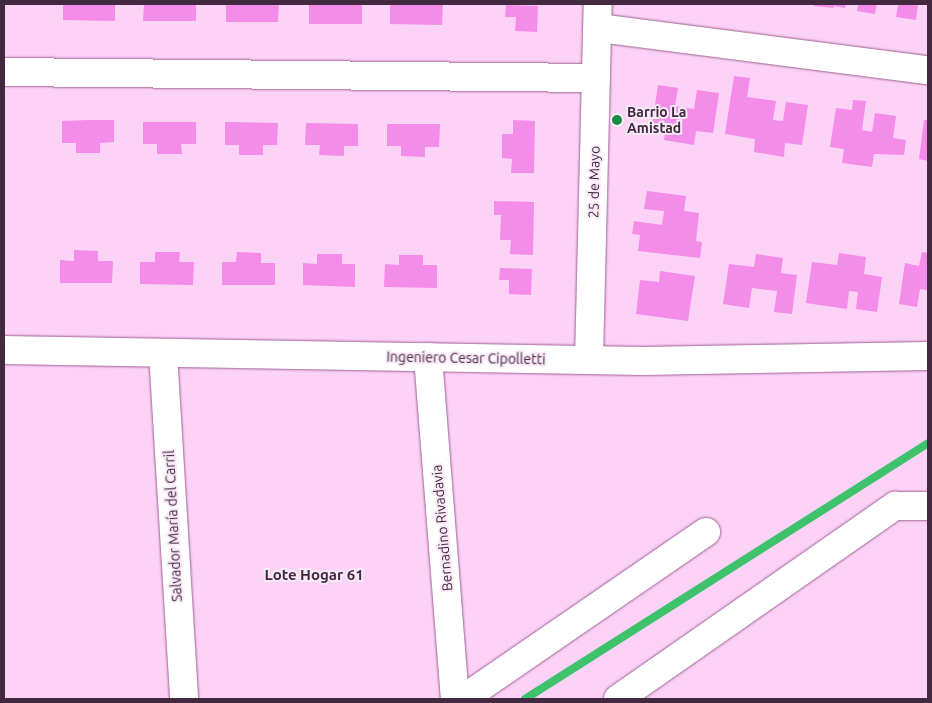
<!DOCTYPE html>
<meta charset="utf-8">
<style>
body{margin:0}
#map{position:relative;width:932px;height:703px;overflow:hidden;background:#fcd2f6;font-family:Ubuntu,sans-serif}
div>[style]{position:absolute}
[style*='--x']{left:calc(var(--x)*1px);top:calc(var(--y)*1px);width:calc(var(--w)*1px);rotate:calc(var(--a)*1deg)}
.stream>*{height:8px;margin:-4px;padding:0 4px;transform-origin:4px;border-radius:4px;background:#3ec26c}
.building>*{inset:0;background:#f48ce9}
.roads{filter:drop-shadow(0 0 1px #9c5f95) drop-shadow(0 0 1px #9c5f95)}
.minor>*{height:28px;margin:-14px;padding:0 14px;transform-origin:14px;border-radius:14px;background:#fff}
.dots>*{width:14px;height:14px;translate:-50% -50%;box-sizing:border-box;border:2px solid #f8eaf6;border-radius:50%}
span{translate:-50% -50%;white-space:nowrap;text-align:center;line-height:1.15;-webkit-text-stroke:4px #f8eaf6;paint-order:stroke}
.poi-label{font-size:14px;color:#432940;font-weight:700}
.left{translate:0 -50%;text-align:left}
.street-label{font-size:14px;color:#432940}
.neighbourhood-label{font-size:15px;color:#432940;font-weight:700}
.frame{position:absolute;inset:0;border:5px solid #432940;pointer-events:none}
</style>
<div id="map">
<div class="stream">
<div style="--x:525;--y:699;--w:477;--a:-32.4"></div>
</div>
<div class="building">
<div style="clip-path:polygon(63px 4px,115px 4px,115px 21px,63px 20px)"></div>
<div style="clip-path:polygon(144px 4px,196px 4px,196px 21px,143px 21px)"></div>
<div style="clip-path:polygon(226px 4px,279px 4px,278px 22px,226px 22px)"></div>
<div style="clip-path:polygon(309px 4px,362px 4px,362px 24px,309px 24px)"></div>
<div style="clip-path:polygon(390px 4px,443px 4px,442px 25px,390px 24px)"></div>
<div style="clip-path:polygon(814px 4px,846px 4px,845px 8px,834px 6px,834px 8px,814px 6px)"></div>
<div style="clip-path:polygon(858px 4px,877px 4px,875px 14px,857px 11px)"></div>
<div style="clip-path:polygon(898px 4px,918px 4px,916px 20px,896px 17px)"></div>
<div style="clip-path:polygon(506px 5px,538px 6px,537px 32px,515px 31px,516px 17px,505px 17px)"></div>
<div style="clip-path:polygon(734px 76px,750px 78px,747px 97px,776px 101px,773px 120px,783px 121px,786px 102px,808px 105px,802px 145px,785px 143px,784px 157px,754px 152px,755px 139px,725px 134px)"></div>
<div style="clip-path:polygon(658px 85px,678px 88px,675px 106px,694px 109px,697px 90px,719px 93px,713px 133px,696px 131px,694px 145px,664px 140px,666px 127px,652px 125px)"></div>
<div style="clip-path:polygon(853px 100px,866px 101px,862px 130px,872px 132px,875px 113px,896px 116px,893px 138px,906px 140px,904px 155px,874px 154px,872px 167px,842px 163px,844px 149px,830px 147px,836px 108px,852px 110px)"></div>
<div style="clip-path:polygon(88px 120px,114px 120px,114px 142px,100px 143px,100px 153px,76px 153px,76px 143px,62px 143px,62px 121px)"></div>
<div style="clip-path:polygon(513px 120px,535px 121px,534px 173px,511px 173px,512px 159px,502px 158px,502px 134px,513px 134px)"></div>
<div style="clip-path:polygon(924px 120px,928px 120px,928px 161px,919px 159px)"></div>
<div style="clip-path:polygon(143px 122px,196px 122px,196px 144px,181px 144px,182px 154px,157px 154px,157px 144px,143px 144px)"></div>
<div style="clip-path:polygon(225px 122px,278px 123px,277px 145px,263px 145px,263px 155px,239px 155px,239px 145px,225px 145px)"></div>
<div style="clip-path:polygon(306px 123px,358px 124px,358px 146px,344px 146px,344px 156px,319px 155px,320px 145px,305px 145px)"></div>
<div style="clip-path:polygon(387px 124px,440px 124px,439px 147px,425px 147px,425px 157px,401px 156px,401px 146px,387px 146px)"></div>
<div style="clip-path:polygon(647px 191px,686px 196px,684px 211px,699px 213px,696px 241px,702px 242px,700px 258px,638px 251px,640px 235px,632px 234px,634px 221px,662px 225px,664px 211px,644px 209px)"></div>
<div style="clip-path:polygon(494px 201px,534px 202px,533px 255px,510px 254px,511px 240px,500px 240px,501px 215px,494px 215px)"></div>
<div style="clip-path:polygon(74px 250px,98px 251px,98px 261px,113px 261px,112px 283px,60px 283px,60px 260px,74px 261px)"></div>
<div style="clip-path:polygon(155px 252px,180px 252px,179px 262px,194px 262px,193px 285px,140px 284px,140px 262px,155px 262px)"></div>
<div style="clip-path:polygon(237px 252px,261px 253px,261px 263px,275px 263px,275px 285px,222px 285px,222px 262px,236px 262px)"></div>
<div style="clip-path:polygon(922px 252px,928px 253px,928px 290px,920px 289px,917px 307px,899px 304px,905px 263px,919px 266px)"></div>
<div style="clip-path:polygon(839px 253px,866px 257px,864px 274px,882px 277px,877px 312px,856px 309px,858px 292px,849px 291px,847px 309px,806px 303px,812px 262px,837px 265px)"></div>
<div style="clip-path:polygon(317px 254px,342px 254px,342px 264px,355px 264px,355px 287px,303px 285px,303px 263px,317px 264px)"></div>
<div style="clip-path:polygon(756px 254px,783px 258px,781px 273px,797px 275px,792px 314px,774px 312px,777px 291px,752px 288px,749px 308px,723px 304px,729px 264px,754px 267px)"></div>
<div style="clip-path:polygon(399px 255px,423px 255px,423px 265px,437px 265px,437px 288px,384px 287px,385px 264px,399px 265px)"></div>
<div style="clip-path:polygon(500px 268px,532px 269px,531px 295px,509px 294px,509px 280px,499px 280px)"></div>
<div style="clip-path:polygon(660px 271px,695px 276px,688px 321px,636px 314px,640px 280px,659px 282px)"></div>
</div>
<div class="roads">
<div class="minor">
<div style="--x:598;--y:28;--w:333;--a:7.3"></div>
<div style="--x:4;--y:72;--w:592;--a:0.58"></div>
<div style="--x:4;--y:350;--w:638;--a:0.99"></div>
<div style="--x:642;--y:361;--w:286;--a:-1"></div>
<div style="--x:163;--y:353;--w:347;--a:86.5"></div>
<div style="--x:428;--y:357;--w:343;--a:85.5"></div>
<div style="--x:589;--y:360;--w:356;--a:-88.6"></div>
<div style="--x:463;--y:699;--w:295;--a:-34.5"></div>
<div style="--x:618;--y:699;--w:338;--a:-34.9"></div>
<div style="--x:895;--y:506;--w:33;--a:0"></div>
</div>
</div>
<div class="dots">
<div style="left:617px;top:120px;background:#178c46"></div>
</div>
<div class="poi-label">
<span class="left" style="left:627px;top:120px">Barrio La<br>Amistad</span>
</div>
<div class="street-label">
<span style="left:594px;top:182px;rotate:-89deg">25 de Mayo</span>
<span style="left:466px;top:358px;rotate:1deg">Ingeniero Cesar Cipolletti</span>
<span style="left:173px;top:526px;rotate:-93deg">Salvador María del Carril</span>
<span style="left:442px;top:528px;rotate:-95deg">Bernadino Rivadavia</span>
</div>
<div class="neighbourhood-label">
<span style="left:314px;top:575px">Lote Hogar 61</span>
</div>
<div class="frame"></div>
</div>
